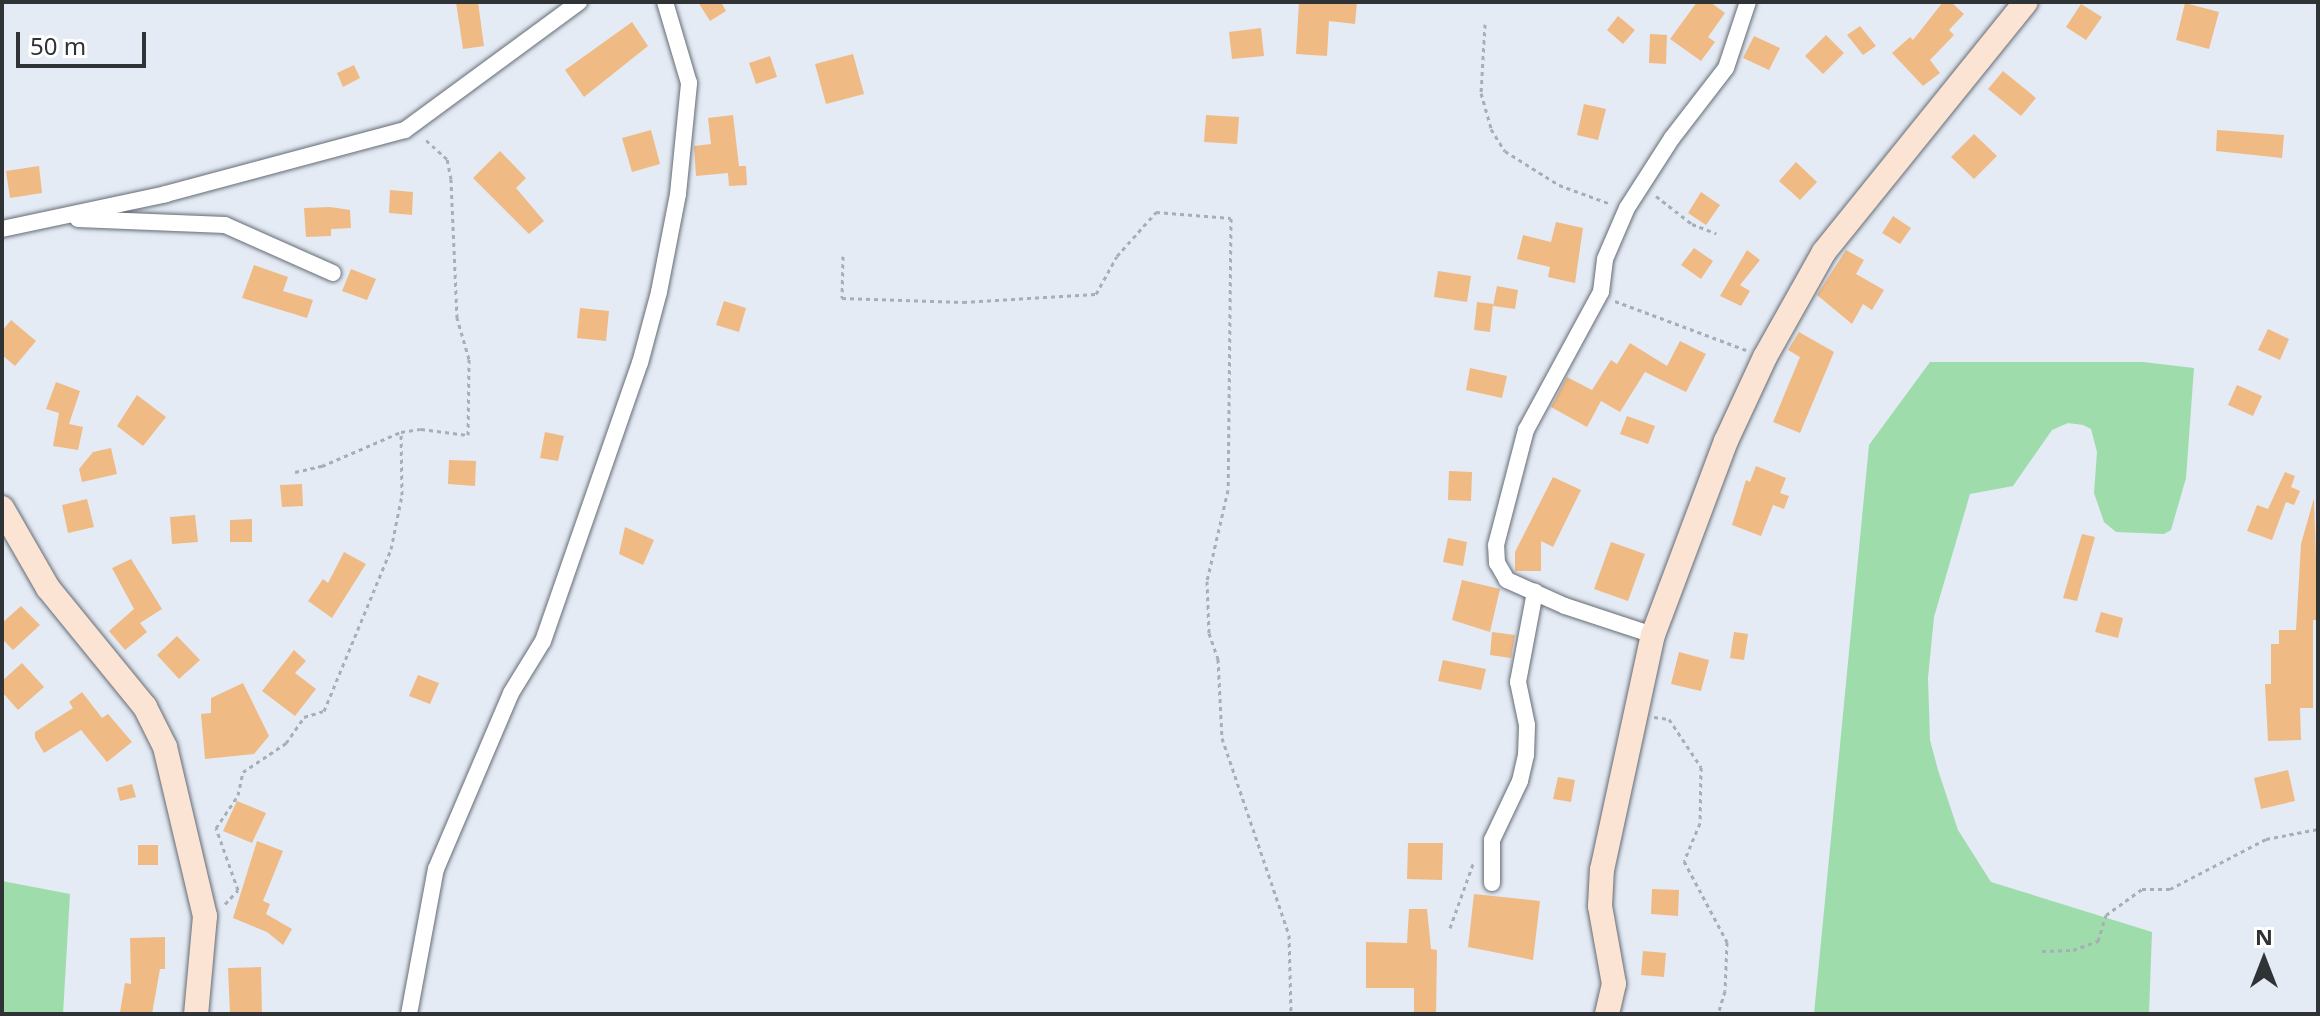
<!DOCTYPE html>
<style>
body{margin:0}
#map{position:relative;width:2320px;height:1016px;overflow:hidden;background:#e4ebf5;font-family:"Noto Sans",sans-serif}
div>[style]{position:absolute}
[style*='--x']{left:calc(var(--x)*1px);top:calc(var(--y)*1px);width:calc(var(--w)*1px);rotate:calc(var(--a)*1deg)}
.green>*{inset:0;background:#9edcac}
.building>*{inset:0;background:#f0ba84}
.path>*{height:3px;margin-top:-1.5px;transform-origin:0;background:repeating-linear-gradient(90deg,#a8aeb5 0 4px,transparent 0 8px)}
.roads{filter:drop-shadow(0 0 2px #656c74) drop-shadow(0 0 2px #656c74)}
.street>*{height:16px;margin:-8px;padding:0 8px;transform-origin:8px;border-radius:8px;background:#fff}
.secondary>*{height:24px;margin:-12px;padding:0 12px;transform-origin:12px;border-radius:12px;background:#fbe4d4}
span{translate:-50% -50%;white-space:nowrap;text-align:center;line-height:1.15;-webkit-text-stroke:8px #fff;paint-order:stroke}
.frame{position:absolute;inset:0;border:4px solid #303336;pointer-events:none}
.north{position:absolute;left:2224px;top:920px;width:80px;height:80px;-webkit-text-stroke:6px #fff;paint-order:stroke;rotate:0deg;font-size:22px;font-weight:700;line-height:32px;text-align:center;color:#303336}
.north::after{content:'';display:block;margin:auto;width:28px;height:36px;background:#303336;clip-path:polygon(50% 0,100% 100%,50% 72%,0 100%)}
.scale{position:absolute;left:16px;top:32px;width:130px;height:36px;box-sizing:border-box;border:4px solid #303336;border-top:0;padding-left:10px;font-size:24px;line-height:28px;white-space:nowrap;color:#303336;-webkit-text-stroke:6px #fff;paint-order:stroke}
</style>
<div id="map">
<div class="green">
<div style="clip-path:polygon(1930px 362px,2143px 362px,2194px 368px,2186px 478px,2171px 530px,2164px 534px,2116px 532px,2104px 522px,2094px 493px,2097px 452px,2091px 429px,2083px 425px,2068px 423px,2052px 430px,2013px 486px,1970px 494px,1934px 617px,1928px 678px,1930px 740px,1938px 770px,1958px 830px,1991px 882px,2152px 932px,2149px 1014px,1814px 1014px,1869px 445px)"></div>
<div style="clip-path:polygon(2px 881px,70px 894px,63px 1014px,2px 1014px)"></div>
</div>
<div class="building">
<div style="clip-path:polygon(456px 2px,478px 2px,484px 46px,463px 49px)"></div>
<div style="clip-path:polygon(698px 2px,721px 2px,726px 11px,710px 21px)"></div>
<div style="clip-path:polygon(1299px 2px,1357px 2px,1355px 24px,1329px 21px,1327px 56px,1296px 54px)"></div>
<div style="clip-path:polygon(1697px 2px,1710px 2px,1725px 13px,1708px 37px,1715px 42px,1701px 61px,1670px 39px)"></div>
<div style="clip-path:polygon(1943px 2px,1951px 2px,1964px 14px,1949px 30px,1954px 35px,1930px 60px,1940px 73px,1923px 86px,1892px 53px,1910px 37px,1913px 40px)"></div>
<div style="clip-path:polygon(2185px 3px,2219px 12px,2209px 49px,2176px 40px)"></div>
<div style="clip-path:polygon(2081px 4px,2102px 17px,2086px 40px,2066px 27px)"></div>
<div style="clip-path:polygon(1618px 16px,1635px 30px,1623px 44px,1607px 30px)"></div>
<div style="clip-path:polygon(632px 22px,648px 46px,584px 97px,565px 70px)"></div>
<div style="clip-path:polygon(1860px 26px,1876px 46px,1863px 55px,1847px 35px)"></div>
<div style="clip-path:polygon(1261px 28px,1264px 56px,1232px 59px,1229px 32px)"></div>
<div style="clip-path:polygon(1650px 34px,1667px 35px,1666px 64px,1649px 63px)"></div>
<div style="clip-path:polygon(1826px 35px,1844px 53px,1823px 74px,1805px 56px)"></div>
<div style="clip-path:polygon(1754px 36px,1780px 48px,1769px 70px,1743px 58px)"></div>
<div style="clip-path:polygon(853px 54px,864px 94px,826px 104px,815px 64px)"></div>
<div style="clip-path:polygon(770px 56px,777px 77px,756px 84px,749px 63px)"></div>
<div style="clip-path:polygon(354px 65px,360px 78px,343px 87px,337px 73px)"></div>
<div style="clip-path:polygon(2003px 71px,2036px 98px,2021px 116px,1988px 89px)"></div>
<div style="clip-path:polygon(1584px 104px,1606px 109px,1598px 140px,1577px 135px)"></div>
<div style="clip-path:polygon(733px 115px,739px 166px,746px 166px,747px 185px,729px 186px,728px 173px,696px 176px,694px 146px,711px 144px,708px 118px)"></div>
<div style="clip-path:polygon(1206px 115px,1239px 117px,1237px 144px,1204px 142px)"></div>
<div style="clip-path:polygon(651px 130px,660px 164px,632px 172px,622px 138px)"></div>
<div style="clip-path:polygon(2217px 130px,2284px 135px,2282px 158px,2216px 151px)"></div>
<div style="clip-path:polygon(1974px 134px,1997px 156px,1974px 179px,1951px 157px)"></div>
<div style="clip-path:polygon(500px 151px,526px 178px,516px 188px,544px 221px,529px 234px,473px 178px)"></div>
<div style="clip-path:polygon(1796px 162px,1817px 182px,1800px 200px,1779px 181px)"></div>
<div style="clip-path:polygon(39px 166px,42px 193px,10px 198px,6px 171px)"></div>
<div style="clip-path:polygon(390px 190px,413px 192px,412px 215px,389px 213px)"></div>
<div style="clip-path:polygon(1701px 192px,1720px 205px,1706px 225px,1688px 213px)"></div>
<div style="clip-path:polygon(330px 207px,350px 210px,351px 228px,331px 229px,331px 236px,306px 237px,304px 208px)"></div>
<div style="clip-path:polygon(1893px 216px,1911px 228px,1900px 244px,1882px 233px)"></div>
<div style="clip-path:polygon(1556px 222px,1583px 228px,1575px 283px,1548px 277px,1550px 267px,1517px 259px,1523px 235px,1551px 242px)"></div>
<div style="clip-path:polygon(1694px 248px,1713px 261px,1701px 279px,1681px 265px)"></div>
<div style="clip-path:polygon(1747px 250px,1760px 260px,1740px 285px,1750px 291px,1741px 306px,1720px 296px)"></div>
<div style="clip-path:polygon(1846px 250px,1864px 260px,1856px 274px,1884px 290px,1872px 310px,1863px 304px,1852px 324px,1817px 295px)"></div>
<div style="clip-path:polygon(254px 265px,288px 277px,283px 291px,313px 300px,307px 318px,242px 298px)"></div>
<div style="clip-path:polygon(351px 269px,376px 279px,367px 300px,342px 291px)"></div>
<div style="clip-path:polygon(1438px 271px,1471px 276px,1467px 302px,1434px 297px)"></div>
<div style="clip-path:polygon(1497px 286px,1518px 290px,1515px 309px,1493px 306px)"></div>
<div style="clip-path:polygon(724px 301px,746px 308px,739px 332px,716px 325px)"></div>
<div style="clip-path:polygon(1477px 302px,1493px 304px,1490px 332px,1474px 330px)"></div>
<div style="clip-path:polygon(580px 308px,609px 311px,606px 341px,577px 338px)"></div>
<div style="clip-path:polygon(11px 320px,36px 341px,15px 366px,2px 355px,2px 331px)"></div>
<div style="clip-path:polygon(2268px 329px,2289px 339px,2280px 360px,2258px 350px)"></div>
<div style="clip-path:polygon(1799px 332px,1834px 352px,1800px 433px,1773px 422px,1800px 357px,1788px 350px)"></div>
<div style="clip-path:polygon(1680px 341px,1706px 354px,1686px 392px,1645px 372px,1620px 412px,1601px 401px,1587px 427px,1551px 407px,1567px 377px,1592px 390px,1611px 360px,1617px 364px,1630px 343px,1667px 366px)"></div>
<div style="clip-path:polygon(1470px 368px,1507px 376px,1502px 398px,1466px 390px)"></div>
<div style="clip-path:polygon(56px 382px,80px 391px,69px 424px,83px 427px,78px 450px,53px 446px,59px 413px,46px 409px)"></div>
<div style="clip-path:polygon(2237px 385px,2262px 396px,2253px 416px,2228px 405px)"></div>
<div style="clip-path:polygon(137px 395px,166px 417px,143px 446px,117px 426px)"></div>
<div style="clip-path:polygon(1627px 416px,1655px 426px,1648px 444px,1620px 434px)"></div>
<div style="clip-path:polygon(545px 432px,564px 436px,558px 461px,540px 458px)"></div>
<div style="clip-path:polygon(111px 448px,117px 474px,82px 482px,79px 469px,93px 452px)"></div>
<div style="clip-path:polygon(449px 460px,476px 461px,475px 486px,448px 484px)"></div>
<div style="clip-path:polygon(1756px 466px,1786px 478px,1780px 493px,1789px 496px,1784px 509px,1773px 505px,1761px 536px,1732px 525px,1746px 480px,1750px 482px)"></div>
<div style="clip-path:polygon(1449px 471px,1472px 472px,1471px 501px,1448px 500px)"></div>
<div style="clip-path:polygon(2285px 472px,2295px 476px,2291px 487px,2300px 491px,2294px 505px,2286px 502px,2272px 540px,2247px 531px,2257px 505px,2268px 509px)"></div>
<div style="clip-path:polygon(1553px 477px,1581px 490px,1553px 547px,1541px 541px,1541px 571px,1515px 571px,1515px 552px)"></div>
<div style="clip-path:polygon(302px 484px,303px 506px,282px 507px,280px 485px)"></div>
<div style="clip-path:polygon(2314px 498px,2318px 620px,2313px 620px,2313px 708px,2300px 708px,2301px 740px,2268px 741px,2265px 684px,2271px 684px,2271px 644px,2279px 644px,2279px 630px,2296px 630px,2301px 544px)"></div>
<div style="clip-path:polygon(87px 499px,94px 527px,68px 533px,62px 505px)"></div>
<div style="clip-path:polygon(195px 515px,198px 542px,172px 544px,170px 517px)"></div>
<div style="clip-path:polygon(252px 519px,252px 542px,230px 542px,230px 520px)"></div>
<div style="clip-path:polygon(625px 527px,654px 540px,643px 565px,619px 554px)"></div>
<div style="clip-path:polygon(2082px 534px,2095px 537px,2077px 601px,2063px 598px)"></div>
<div style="clip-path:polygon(1448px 538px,1467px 542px,1463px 566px,1443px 562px)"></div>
<div style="clip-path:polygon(1611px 542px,1645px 554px,1628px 601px,1594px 589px)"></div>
<div style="clip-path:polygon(344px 552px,366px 564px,332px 618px,308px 601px,323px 579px,328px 583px)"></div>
<div style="clip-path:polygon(131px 559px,162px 609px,140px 623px,147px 632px,125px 650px,109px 631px,134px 609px,112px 568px)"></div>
<div style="clip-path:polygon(1462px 580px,1500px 589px,1490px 632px,1452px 620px)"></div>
<div style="clip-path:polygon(21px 606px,40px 625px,13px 650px,2px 639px,2px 623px)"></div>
<div style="clip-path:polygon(2101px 612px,2123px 618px,2118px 638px,2095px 632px)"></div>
<div style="clip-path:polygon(1492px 632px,1515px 635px,1511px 658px,1490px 655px)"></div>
<div style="clip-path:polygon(1734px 632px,1748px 634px,1744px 660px,1730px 658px)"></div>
<div style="clip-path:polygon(177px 636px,200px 660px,179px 679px,157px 655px)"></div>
<div style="clip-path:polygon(294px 650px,306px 661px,295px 673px,316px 689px,295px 716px,262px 691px)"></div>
<div style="clip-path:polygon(1679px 652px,1709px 660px,1701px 691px,1671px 684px)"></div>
<div style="clip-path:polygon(1443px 660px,1486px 669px,1481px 690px,1438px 681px)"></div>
<div style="clip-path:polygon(22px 663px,44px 687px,18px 710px,2px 692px,2px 681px)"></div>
<div style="clip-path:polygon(418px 675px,439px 683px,430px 704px,409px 696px)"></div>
<div style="clip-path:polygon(243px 683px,269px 736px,254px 754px,205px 759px,201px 714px,211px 713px,211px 698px)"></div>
<div style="clip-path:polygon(82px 692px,102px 718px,108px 714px,132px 742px,107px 762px,81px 730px,44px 753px,35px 738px,35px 732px,73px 708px,69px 702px)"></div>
<div style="clip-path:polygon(2288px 770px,2295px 801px,2261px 809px,2254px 778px)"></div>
<div style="clip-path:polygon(1558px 777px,1575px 780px,1571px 802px,1553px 799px)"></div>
<div style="clip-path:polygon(132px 784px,136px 797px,120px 801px,117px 788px)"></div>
<div style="clip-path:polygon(237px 801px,266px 813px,252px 843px,223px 831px)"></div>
<div style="clip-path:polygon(257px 841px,283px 851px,263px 901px,270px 904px,266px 914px,292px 929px,283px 945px,267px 932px,233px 918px)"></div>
<div style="clip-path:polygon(1408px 843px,1443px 843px,1442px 880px,1407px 879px)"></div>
<div style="clip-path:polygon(138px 845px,158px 845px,158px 865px,138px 865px)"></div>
<div style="clip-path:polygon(1652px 889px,1679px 890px,1678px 916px,1651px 914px)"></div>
<div style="clip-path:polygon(1474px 894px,1540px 901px,1533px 960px,1468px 947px)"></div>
<div style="clip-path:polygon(1409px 909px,1427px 909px,1431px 949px,1437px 950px,1436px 1014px,1414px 1013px,1414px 988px,1366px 988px,1366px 942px,1407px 943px)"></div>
<div style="clip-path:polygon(165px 937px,165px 969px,160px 969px,152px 1014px,120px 1012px,125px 983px,131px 984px,130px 938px)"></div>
<div style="clip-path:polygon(1643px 951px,1666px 953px,1664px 977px,1641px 975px)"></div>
<div style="clip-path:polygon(261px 967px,262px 1014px,230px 1014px,228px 968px)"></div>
</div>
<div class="path">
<div style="--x:1485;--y:24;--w:69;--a:93.3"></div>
<div style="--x:1481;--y:93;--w:37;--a:74"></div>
<div style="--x:1491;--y:129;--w:26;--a:58"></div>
<div style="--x:1505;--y:151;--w:64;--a:32.2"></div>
<div style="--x:1559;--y:185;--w:55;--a:20.1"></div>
<div style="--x:1656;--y:196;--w:46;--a:37.9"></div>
<div style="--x:1692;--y:224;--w:26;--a:21"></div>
<div style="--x:843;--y:256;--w:42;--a:91.4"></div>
<div style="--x:842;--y:298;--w:121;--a:1.9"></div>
<div style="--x:963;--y:302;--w:133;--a:-3.4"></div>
<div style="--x:1096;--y:294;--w:43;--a:-61.1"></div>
<div style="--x:1117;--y:256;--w:59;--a:-48.4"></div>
<div style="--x:1156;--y:212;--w:75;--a:4.6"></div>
<div style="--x:1231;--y:218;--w:272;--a:90.6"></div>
<div style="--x:1228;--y:490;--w:93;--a:103"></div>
<div style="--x:1207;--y:581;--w:52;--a:87.8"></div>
<div style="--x:1209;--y:633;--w:28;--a:71"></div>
<div style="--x:1218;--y:659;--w:79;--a:87.1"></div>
<div style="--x:1222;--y:738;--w:208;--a:71.2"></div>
<div style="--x:1289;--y:935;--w:79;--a:88.5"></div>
<div style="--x:1615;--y:301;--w:140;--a:20.5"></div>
<div style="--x:295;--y:472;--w:28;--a:-13"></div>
<div style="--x:322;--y:466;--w:86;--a:-23.3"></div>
<div style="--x:1654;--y:717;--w:15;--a:8"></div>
<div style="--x:1669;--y:719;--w:58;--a:56.3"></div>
<div style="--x:1701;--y:767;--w:56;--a:91"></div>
<div style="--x:1700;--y:823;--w:41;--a:112.8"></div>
<div style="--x:1684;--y:861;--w:92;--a:62"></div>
<div style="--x:1727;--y:942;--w:49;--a:92.3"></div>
<div style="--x:1725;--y:991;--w:24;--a:107"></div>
<div style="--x:225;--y:904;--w:19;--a:-47"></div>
<div style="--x:238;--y:890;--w:66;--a:-109.5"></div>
<div style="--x:216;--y:828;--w:40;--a:-56"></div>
<div style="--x:238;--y:795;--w:24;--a:-78"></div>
<div style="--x:243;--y:772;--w:52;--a:-34"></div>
<div style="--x:286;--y:743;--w:32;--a:-55"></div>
<div style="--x:304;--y:717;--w:21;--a:-17"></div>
<div style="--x:324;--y:711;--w:175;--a:-67.5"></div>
<div style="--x:391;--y:549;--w:55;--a:-78.5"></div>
<div style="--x:402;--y:495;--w:63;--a:-90.9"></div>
<div style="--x:401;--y:432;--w:20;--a:-9"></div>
<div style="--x:421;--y:429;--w:47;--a:7.3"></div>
<div style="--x:468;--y:435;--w:76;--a:-89.2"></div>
<div style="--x:469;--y:359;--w:43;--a:-106.3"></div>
<div style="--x:457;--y:318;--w:139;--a:-92.5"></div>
<div style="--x:451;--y:179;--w:20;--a:-101"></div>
<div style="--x:447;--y:159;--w:31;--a:-138"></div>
<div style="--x:1450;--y:928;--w:71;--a:-70.3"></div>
<div style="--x:2042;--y:951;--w:31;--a:-2"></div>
<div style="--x:2073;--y:950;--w:27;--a:-20"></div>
<div style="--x:2098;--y:941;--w:27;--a:-73"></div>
<div style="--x:2106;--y:915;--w:44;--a:-35.8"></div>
<div style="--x:2142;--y:889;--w:28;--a:0"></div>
<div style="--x:2170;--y:889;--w:108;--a:-27.5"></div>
<div style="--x:2266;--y:839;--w:53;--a:-10.9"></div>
</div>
<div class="roads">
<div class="street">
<div style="--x:78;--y:219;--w:147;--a:2.3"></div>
<div style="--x:225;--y:225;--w:118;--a:24"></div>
<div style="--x:2;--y:229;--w:168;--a:-12"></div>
<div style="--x:166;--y:194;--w:247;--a:-15"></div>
<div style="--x:405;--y:130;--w:216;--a:-36.3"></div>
<div style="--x:1653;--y:635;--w:93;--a:-161.8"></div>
<div style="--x:1565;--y:606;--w:64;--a:-155.9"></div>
<div style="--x:1507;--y:580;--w:20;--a:-120"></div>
<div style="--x:1497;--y:563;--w:18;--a:-93"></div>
<div style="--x:1496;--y:545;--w:119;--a:-75.4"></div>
<div style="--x:1526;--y:430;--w:157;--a:-61.5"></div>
<div style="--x:1601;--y:292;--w:33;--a:-83"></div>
<div style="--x:1605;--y:259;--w:56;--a:-66.7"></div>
<div style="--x:1627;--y:208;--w:83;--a:-57.3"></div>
<div style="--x:1672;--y:138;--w:88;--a:-52.4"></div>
<div style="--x:1726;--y:68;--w:70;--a:-71.6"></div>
<div style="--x:1492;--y:883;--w:43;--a:-90"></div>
<div style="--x:1492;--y:840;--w:65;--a:-64.6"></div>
<div style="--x:1520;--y:781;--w:27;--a:-77"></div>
<div style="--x:1526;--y:755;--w:30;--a:-88"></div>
<div style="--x:1527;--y:725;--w:44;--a:-101.8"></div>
<div style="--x:1518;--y:682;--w:92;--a:-79.3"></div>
<div style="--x:409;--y:1014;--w:147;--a:-79.5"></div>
<div style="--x:436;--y:869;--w:191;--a:-66.9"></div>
<div style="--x:511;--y:693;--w:61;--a:-58.4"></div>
<div style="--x:543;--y:641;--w:294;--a:-70.8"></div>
<div style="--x:640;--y:363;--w:73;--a:-75"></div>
<div style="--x:659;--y:292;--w:100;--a:-79"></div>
<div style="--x:678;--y:194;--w:112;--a:-84.3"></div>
<div style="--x:689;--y:83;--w:84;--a:-106.5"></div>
</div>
<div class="secondary">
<div style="--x:2;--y:508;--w:92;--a:60.1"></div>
<div style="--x:48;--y:588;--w:154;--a:50.8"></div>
<div style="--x:145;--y:707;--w:45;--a:63.4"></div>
<div style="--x:165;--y:747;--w:174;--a:76.7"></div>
<div style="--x:205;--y:916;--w:98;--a:95.2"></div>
<div style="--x:1607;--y:1014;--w:31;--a:-77"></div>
<div style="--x:1614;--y:984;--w:79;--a:-100.2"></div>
<div style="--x:1600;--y:906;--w:36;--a:-87"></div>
<div style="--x:1602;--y:870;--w:240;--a:-77.8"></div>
<div style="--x:1653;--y:635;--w:207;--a:-69.4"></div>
<div style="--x:1726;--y:441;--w:93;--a:-65.1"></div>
<div style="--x:1765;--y:357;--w:120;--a:-60.7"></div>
<div style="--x:1824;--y:252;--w:321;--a:-51.1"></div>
</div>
</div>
<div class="frame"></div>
<div class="north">N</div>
<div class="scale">50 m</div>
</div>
